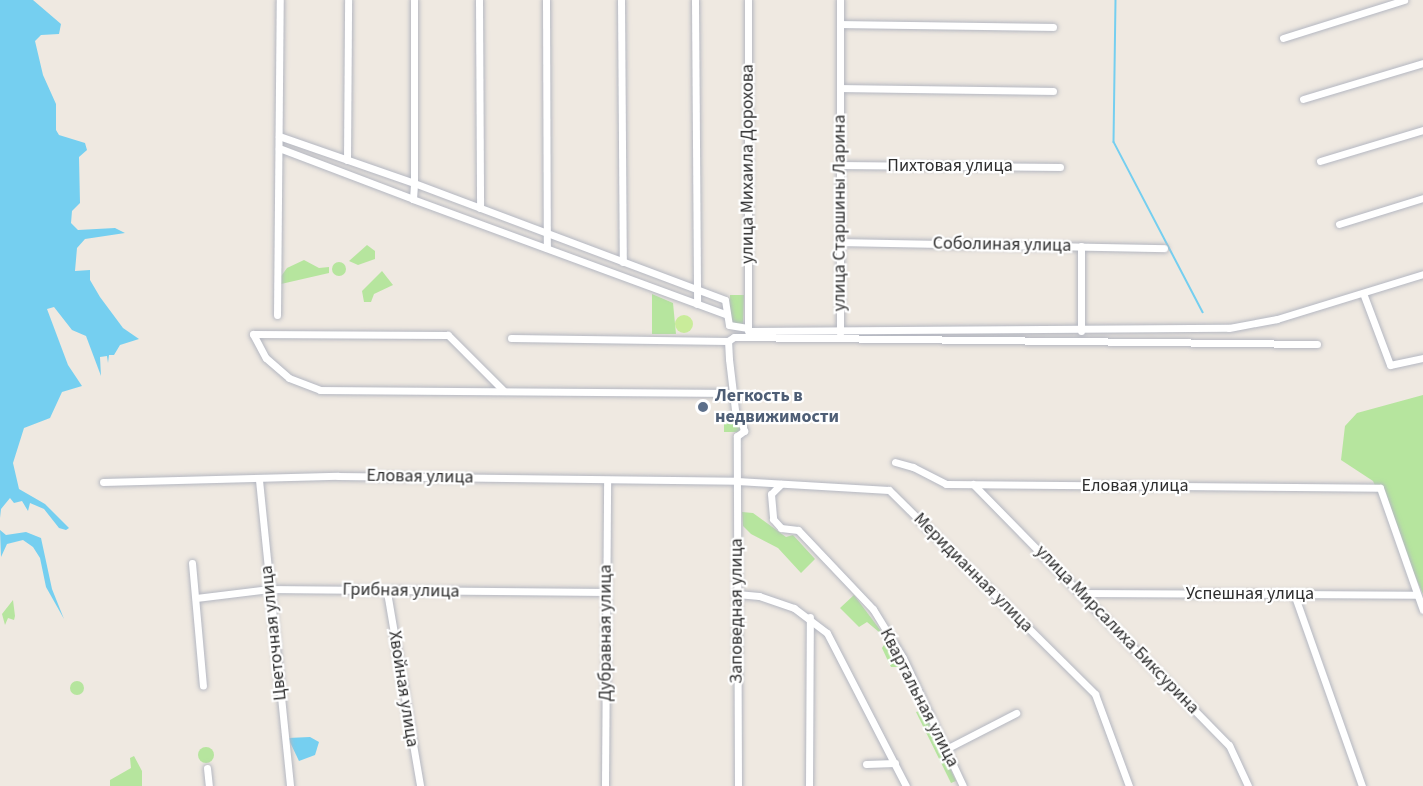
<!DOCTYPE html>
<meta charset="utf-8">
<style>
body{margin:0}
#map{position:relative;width:1423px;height:786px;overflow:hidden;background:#efe9e1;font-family:"Source Sans 3",sans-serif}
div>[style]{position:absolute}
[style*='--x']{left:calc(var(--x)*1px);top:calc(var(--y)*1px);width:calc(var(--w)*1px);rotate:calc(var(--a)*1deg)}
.green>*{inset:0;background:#b6e59e}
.round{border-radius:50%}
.pitch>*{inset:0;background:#c9ec9a}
.water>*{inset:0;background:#75cff0}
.stream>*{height:1.5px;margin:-0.75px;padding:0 0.75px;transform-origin:0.75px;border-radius:0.75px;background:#75cff0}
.roads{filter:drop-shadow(0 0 2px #b4b7c1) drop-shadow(0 0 2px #b4b7c1)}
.street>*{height:7px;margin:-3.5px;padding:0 3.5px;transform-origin:3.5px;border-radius:3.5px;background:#fff}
.dots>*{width:16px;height:16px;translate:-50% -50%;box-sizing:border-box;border:3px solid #fff;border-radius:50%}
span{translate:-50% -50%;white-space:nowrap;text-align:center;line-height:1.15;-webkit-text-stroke:4.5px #fff;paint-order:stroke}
.street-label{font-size:18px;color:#2e2e2e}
.service-label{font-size:18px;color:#4e5e75;font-weight:700}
.left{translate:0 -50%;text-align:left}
</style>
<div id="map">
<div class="green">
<div style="clip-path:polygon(367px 245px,375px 251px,375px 259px,358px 265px,349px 261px)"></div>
<div style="clip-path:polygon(304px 260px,319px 268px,329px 267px,329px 273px,281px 284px,279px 279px,287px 268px)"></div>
<div class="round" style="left:332px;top:262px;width:14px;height:14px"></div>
<div style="clip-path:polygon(382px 271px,393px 285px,374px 294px,371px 302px,364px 302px,362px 291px)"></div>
<div style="clip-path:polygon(652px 294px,673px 303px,676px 334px,652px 334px)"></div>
<div style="clip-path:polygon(730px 295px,744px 295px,743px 325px,733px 325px,729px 320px)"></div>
<div style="clip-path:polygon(1423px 395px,1423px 594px,1373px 481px,1341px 460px,1345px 426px,1357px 413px)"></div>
<div style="clip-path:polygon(724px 422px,740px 422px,740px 432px,724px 432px)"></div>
<div style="clip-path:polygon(742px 512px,753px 513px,786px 537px,793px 535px,815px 559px,801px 573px,778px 548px,751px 534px,743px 526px)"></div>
<div style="clip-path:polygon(854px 595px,881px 631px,879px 632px,867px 622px,859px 627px,840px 608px)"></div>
<div style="clip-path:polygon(13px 600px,15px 616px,14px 620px,8px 618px,5px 625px,2px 614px)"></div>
<div style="clip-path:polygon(887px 640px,889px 643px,901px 667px,891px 667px,888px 661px,882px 648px)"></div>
<div class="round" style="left:70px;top:681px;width:14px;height:14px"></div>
<div style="clip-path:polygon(923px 710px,956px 781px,951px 783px,916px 712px)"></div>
<div class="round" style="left:198px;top:747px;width:16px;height:16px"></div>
<div style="clip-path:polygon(134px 756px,142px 771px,142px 786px,110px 786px,110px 780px,131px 768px,130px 758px)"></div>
</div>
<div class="pitch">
<div class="round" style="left:675px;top:315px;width:18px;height:18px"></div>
</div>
<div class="water">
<div style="clip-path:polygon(0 0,33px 0,61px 24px,59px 34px,41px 35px,35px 41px,43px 75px,56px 104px,56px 130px,59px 135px,85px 143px,87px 150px,79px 157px,80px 203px,72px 211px,71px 223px,78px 230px,115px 228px,125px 233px,85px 239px,77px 248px,75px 271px,90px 270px,90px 280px,100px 297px,123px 328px,139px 339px,120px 345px,114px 355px,109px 355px,108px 363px,107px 356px,100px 357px,101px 376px,86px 336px,72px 330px,54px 307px,47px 309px,68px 365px,82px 386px,62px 392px,50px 418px,24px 428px,13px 463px,19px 489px,45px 504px,69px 528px,66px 530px,59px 528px,44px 509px,30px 503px,28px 511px,22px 501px,14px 503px,10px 498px,1px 509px,0 518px)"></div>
<div style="clip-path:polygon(0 530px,6px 535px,26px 532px,41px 538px,52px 589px,64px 619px,46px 587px,40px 558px,33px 547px,23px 540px,7px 544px,1px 557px)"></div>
<div style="clip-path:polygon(310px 737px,319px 742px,315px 755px,299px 761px,288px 738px)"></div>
</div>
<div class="stream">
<div style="--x:1116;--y:0;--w:142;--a:90.8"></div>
<div style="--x:1114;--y:142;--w:192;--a:62.4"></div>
</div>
<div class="roads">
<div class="street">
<div style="--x:479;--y:0;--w:208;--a:89.7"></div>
<div style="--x:546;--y:0;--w:248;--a:89.8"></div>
<div style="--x:621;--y:0;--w:262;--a:89.6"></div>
<div style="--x:695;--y:0;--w:304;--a:89.6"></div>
<div style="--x:840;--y:0;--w:333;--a:90"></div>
<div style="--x:840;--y:24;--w:213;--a:0.8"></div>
<div style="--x:1283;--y:38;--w:127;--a:-17.4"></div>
<div style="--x:840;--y:88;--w:213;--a:0.8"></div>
<div style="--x:1303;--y:99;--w:125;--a:-16.7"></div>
<div style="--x:279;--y:136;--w:143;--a:19.2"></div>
<div style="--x:414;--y:183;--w:183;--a:-90"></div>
<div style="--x:279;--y:148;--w:143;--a:20.8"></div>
<div style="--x:347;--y:160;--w:160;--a:-89.6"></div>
<div style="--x:1320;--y:161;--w:108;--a:-16.8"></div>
<div style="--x:840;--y:165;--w:220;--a:0.5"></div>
<div style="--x:1339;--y:224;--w:88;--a:-17.2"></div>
<div style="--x:840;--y:242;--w:324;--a:1.1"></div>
<div style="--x:1363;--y:293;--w:77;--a:69.4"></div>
<div style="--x:1390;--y:365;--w:34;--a:-12"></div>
<div style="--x:725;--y:314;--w:333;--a:-159.8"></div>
<div style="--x:413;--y:199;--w:16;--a:-86"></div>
<div style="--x:414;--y:183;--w:332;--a:20.6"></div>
<div style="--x:725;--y:300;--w:25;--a:81"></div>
<div style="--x:729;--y:325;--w:19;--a:9"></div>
<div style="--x:748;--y:328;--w:328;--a:-90"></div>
<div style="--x:277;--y:315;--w:315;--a:-89.5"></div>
<div style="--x:748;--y:331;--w:481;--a:-0.4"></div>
<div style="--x:1229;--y:328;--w:49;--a:-10.6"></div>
<div style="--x:1277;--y:319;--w:153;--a:-17.1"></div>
<div style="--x:1081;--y:331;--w:85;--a:-90"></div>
<div style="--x:511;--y:338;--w:217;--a:0.8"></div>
<div style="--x:503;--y:390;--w:78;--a:-135"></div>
<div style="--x:448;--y:335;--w:195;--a:-179.7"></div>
<div style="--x:253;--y:334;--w:27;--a:62"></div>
<div style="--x:266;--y:358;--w:30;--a:41"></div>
<div style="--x:289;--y:378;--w:33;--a:21"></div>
<div style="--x:320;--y:390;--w:413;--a:0.4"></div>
<div style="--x:895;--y:462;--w:19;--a:16"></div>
<div style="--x:913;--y:467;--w:37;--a:27"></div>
<div style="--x:946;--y:484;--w:434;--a:0.5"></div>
<div style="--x:1380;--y:488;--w:129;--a:70.6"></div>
<div style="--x:259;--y:480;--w:308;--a:84.2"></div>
<div style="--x:103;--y:482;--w:235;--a:-1.5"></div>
<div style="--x:338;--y:476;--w:399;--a:0.7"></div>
<div style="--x:737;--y:481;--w:152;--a:3.4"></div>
<div style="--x:889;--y:490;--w:290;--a:44.7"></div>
<div style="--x:1095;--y:694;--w:98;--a:69.7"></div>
<div style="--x:781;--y:484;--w:14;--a:135"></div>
<div style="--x:771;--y:494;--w:25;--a:85"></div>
<div style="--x:773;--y:519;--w:12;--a:48"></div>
<div style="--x:781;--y:528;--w:17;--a:7"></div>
<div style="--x:798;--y:530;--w:109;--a:46.5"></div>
<div style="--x:873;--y:609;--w:57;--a:58.5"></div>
<div style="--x:903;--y:658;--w:141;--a:64.9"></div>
<div style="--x:973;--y:484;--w:366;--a:45.6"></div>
<div style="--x:1229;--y:745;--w:45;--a:65.1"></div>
<div style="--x:192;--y:563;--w:123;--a:84.9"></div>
<div style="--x:387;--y:592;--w:197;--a:80.3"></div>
<div style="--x:1082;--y:593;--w:335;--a:0.3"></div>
<div style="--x:737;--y:594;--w:22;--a:5"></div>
<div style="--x:759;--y:596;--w:37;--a:19"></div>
<div style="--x:794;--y:608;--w:41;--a:37.1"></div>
<div style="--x:827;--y:633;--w:172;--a:62.7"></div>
<div style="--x:1294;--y:594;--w:204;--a:70.5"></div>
<div style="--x:196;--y:598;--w:74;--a:-7"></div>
<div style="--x:269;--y:589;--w:336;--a:0.5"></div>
<div style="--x:946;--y:749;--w:79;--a:-27.2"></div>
<div style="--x:866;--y:764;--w:29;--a:-2"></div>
<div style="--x:207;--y:768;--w:18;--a:84"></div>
<div style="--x:605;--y:786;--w:305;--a:-89.6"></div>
<div style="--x:738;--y:786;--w:350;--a:-90.2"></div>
<div style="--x:737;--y:436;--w:9;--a:-36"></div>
<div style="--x:744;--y:431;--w:12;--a:-104"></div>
<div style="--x:741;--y:419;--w:5;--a:-169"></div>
<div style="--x:736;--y:418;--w:59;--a:-96.8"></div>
<div style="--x:729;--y:359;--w:18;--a:-93"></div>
<div style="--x:728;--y:341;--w:7;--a:-34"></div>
<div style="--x:734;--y:337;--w:583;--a:0.69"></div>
<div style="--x:809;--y:786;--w:169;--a:-89.7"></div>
</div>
</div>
<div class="dots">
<div style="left:703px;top:407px;background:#5c6f8a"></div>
</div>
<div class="street-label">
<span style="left:748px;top:164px;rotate:-90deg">улица Михаила Дорохова</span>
<span style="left:950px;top:166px">Пихтовая улица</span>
<span style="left:840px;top:213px;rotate:-90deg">улица Старшины Ларина</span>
<span style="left:1002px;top:245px;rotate:1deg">Соболиная улица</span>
<span style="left:420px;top:477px;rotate:1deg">Еловая улица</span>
<span style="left:1135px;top:486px">Еловая улица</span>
<span style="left:973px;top:573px;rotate:45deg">Меридианная улица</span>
<span style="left:401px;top:591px;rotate:1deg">Грибная улица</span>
<span style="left:1250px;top:594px">Успешная улица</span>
<span style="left:737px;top:611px;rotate:-90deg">Заповедная улица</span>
<span style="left:1117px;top:630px;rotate:46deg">улица Мирсалиха Биксурина</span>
<span style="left:274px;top:633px;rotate:-96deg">Цветочная улица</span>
<span style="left:606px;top:633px;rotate:-90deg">Дубравная улица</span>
<span style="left:403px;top:689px;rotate:81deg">Хвойная улица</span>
<span style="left:919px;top:698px;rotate:63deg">Квартальная улица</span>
</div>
<div class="service-label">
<span class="left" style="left:715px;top:407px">Легкость в<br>недвижимости</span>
</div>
</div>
